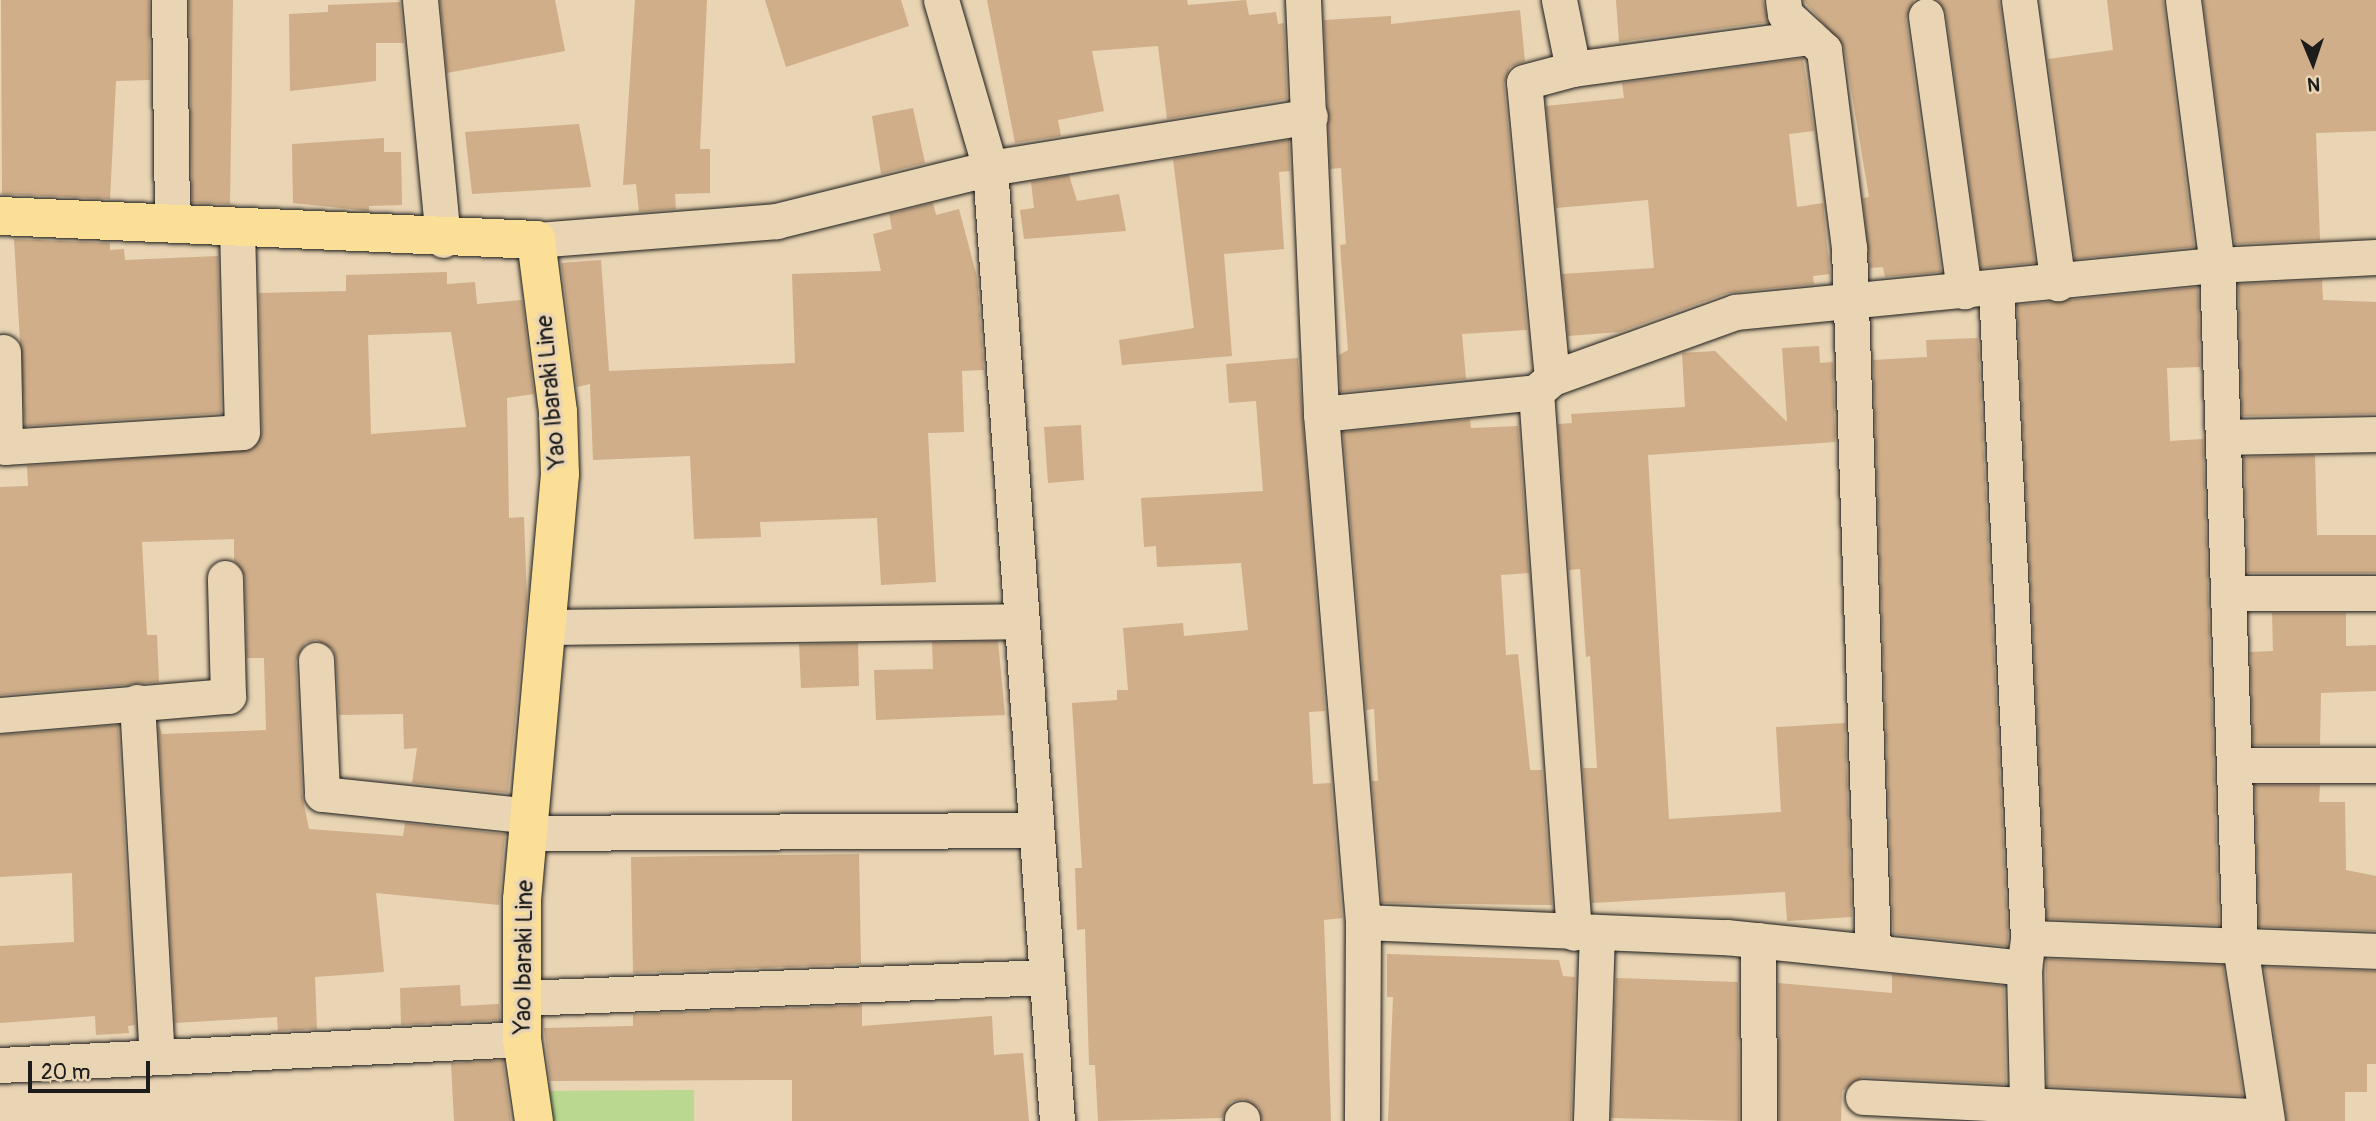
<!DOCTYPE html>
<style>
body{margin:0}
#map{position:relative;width:2376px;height:1121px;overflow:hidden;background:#e9d4b3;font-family:Pangolin,sans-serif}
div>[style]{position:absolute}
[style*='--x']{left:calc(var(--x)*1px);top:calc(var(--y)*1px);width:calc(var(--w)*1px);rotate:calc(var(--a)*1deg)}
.green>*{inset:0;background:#bad890}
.building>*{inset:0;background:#cfae89}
.roads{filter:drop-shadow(0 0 2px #1c1c1c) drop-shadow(0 0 2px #1c1c1c)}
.street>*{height:35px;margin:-17.5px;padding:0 17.5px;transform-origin:17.5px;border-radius:17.5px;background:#e9d4b3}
.primary>*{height:38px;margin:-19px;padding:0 19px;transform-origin:19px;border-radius:19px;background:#fbdf96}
span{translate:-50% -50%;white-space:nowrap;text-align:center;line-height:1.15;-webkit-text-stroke:7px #e9d4b3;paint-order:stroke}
.street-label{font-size:24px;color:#1c1c1c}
.north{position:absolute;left:2278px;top:28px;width:70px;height:70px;-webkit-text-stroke:5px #e9d4b3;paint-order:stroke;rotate:178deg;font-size:19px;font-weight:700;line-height:28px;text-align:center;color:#1c1c1c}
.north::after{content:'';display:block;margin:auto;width:24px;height:32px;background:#1c1c1c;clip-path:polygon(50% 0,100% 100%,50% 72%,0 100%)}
.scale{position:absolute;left:28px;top:1061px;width:122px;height:32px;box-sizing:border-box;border:4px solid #1c1c1c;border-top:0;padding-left:9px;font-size:21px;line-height:24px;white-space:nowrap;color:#1c1c1c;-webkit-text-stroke:5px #e9d4b3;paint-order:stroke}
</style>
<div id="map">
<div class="green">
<div style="clip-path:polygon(694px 1090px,694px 1121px,547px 1121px,544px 1091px)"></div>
</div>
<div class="building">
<div style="clip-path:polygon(1px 0,149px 0,150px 80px,116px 81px,110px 199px,2px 194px)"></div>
<div style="clip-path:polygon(189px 0,233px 0,230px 204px,192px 203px)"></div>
<div style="clip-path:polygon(440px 0,555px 0,565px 51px,447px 73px)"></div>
<div style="clip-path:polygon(635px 0,707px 0,700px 149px,710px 149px,710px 193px,675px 194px,676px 209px,639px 212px,636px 184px,623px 185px)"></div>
<div style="clip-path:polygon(765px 0,901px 0,909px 26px,786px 67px)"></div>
<div style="clip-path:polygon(987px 0,1187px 0,1188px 5px,1246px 0,1249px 15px,1276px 12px,1278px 24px,1284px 23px,1287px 99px,1167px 119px,1158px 46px,1092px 51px,1104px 111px,1058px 120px,1061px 136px,1015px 143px)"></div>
<div style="clip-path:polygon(1616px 0,1763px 0,1768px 22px,1619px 42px)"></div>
<div style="clip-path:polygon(1803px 0,1914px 0,1906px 19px,1941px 272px,1885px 277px,1883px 267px,1870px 268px,1863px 198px,1869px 197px,1844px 47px)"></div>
<div style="clip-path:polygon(1937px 0,1999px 0,2035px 263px,1981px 268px,1946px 13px)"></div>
<div style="clip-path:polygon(2107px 0,2163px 0,2194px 247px,2075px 259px,2048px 59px,2113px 50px)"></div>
<div style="clip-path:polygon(2203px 0,2376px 0,2376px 131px,2316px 133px,2320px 240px,2235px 244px)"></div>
<div style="clip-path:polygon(400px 2px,404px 43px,376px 43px,376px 81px,290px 91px,289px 14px,328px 12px,328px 5px)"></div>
<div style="clip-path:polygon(1520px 10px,1525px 61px,1510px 67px,1504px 84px,1527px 330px,1462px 334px,1466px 379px,1340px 392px,1339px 355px,1348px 350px,1340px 245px,1346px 244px,1341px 168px,1330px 169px,1324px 20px,1391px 16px,1391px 24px)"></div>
<div style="clip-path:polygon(1803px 58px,1814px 131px,1789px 134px,1797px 207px,1823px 203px,1830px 274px,1813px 276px,1814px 284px,1728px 293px,1619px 332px,1568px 336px,1562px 274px,1654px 268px,1648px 200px,1556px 208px,1546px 106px,1624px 98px,1622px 83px)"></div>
<div style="clip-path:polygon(913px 108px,925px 163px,881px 174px,872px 116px)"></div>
<div style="clip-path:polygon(579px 124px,591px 187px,472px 194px,465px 132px)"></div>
<div style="clip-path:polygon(384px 138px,384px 152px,401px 152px,402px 205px,369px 206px,369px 211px,293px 203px,292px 144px)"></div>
<div style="clip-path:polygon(1289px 140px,1290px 171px,1279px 172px,1284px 249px,1224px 254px,1232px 356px,1122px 365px,1119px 340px,1194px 328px,1173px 159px)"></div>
<div style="clip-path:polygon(1069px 175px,1077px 201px,1119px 194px,1126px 231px,1024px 239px,1020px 210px,1034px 208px,1031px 182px)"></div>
<div style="clip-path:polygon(933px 203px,936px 215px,959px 209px,977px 277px,984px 370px,962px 371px,964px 432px,928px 433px,936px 582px,881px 585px,877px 518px,760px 522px,761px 537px,694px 539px,690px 456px,593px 460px,590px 384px,577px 387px,561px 263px,601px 260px,609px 371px,795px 363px,792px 274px,881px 271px,873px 234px,892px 229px,889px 214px)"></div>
<div style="clip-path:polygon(14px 239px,110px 243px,110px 250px,124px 249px,125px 260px,218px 256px,221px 413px,25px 426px)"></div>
<div style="clip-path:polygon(evenodd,447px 272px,447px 284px,475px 282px,477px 304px,522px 300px,534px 394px,507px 398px,509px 518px,524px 517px,527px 601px,508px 793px,412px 783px,417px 748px,404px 749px,403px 714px,339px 715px,336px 658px,333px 649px,316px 640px,305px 643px,296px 661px,302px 795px,309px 829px,403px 836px,405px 823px,505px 834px,499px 905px,376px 893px,384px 972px,315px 977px,317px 1029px,278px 1031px,277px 1017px,175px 1023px,158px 722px,162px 734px,266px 730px,264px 658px,247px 658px,245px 577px,234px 560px,234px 539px,142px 542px,147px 635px,157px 635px,159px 682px,0 695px,0 487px,28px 486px,27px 466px,252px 449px,262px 432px,259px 293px,346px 291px,346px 275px,447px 272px,451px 332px,466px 427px,371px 434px,368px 335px,451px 332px)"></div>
<div style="clip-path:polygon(2322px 280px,2323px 300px,2376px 302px,2376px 414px,2242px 416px,2238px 284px)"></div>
<div style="clip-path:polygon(2198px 287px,2200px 367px,2167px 368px,2170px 441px,2203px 439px,2219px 925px,2047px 919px,2017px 305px)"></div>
<div style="clip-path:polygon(1978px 338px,2008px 937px,2007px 946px,1893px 934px,1873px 360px,1927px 357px,1926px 340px)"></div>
<div style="clip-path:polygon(1819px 346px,1820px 363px,1833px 362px,1835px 442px,1648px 455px,1669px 819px,1781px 812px,1776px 727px,1845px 723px,1852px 917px,1787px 921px,1785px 892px,1592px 903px,1583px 768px,1597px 768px,1590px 656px,1586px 657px,1580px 569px,1569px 570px,1558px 424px,1572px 423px,1571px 414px,1685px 407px,1682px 353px,1715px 351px,1787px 422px,1782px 348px)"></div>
<div style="clip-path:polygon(1298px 358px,1325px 711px,1309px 712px,1313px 784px,1331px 783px,1342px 918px,1324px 920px,1331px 1121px,1262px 1121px,1259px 1108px,1243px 1099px,1231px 1102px,1222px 1118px,1098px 1121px,1095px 1065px,1089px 1065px,1085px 929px,1077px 930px,1075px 868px,1082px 868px,1072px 703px,1117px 700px,1117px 690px,1128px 690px,1123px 628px,1183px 623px,1184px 636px,1248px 630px,1241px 563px,1157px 567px,1156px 546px,1144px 547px,1141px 498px,1263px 491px,1256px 401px,1229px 403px,1226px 364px)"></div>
<div style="clip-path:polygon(1470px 419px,1471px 428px,1518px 426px,1529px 573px,1501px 575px,1506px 655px,1518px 654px,1530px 770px,1542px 770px,1552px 905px,1382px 903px,1372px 781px,1378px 781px,1374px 709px,1366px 710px,1343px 432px)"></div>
<div style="clip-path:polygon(1081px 425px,1084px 480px,1048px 483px,1044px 427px)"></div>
<div style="clip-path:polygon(2315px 455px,2317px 535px,2376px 535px,2376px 573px,2248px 573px,2244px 457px)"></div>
<div style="clip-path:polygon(2272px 613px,2346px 613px,2346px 646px,2376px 645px,2376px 691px,2321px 693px,2320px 745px,2253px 745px,2250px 652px,2273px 651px)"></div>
<div style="clip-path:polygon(998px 641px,1005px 715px,876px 720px,874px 670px,933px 669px,932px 642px)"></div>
<div style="clip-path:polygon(858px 643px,859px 686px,801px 688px,799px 644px)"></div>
<div style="clip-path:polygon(118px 725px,135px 1025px,128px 1026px,129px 1033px,96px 1035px,95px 1016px,0 1023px,0 946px,74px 942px,72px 873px,0 877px,0 735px)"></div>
<div style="clip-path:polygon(2255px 785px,2320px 785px,2319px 802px,2345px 802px,2346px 870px,2376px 876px,2376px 931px,2259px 927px)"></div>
<div style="clip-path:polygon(859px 854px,861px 964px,633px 973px,631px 857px)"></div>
<div style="clip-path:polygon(1387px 954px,1559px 960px,1563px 976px,1575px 977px,1571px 1121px,1388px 1121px,1393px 997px,1387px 997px)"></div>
<div style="clip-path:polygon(2046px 959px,2223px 965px,2243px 1096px,2047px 1086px)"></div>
<div style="clip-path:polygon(2264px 967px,2376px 971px,2376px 1064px,2367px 1064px,2367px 1092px,2345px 1092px,2345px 1121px,2287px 1121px)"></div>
<div style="clip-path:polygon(1892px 974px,2004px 986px,2006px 1084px,1863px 1077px,1842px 1091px,1841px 1121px,1779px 1121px,1778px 983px,1892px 993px)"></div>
<div style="clip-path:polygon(1616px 978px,1738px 982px,1739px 1121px,1611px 1118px)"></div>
<div style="clip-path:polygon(460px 985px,461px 1006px,499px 1004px,500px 1020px,401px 1025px,400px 988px)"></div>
<div style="clip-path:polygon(862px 1005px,862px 1026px,992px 1016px,994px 1055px,1023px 1053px,1029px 1121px,792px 1121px,792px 1080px,550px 1081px,544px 1028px,633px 1026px,633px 1014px)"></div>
<div style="clip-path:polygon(503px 1060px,511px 1121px,454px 1121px,451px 1063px)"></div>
</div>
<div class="roads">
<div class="street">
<div style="--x:169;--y:0;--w:224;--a:89.2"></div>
<div style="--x:420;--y:0;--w:241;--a:84.5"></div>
<div style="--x:941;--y:0;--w:175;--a:73.7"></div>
<div style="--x:990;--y:168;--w:955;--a:85.98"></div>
<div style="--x:1303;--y:0;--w:414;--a:87.5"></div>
<div style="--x:1321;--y:414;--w:510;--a:85.27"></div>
<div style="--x:1363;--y:922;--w:199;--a:90.3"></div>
<div style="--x:1559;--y:0;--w:70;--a:78.5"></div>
<div style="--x:1573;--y:69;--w:239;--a:-7.7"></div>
<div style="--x:1783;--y:0;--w:14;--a:82"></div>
<div style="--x:1785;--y:14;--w:53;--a:42.7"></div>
<div style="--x:1824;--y:50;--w:200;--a:82.8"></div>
<div style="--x:1849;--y:248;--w:703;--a:88.04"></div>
<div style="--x:2019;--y:0;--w:286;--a:82.2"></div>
<div style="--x:2183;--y:0;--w:267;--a:82.7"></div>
<div style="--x:2217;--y:265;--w:681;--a:88.07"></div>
<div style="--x:2240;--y:946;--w:177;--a:81.2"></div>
<div style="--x:1926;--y:16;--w:278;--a:82.1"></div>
<div style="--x:536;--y:240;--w:241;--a:-4.5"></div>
<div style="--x:776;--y:221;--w:220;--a:-13.9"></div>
<div style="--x:990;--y:168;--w:324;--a:-9.2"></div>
<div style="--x:3;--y:352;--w:95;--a:88.8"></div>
<div style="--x:5;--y:447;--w:237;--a:-3.6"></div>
<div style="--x:242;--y:432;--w:206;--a:-91.4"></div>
<div style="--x:1552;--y:378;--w:297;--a:-95.4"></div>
<div style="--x:1524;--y:82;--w:51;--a:-14.9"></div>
<div style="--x:1536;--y:392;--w:542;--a:85.98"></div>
<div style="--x:1321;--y:414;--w:216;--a:-5.8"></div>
<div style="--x:1536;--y:392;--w:21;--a:-41"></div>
<div style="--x:1552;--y:378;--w:195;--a:-19.8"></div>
<div style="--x:1735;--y:312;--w:484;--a:-5.6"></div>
<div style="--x:2217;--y:265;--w:159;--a:-2.9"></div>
<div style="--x:2223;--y:437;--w:153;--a:-1.1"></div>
<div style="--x:2228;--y:593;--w:148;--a:0"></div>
<div style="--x:546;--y:627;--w:475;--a:-0.7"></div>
<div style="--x:316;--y:660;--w:134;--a:87.4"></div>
<div style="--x:322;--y:794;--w:209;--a:6"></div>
<div style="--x:137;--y:702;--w:354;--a:86.8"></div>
<div style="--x:0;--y:715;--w:229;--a:-4.8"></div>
<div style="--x:228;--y:696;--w:118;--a:-91.5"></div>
<div style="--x:2234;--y:765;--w:142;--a:0"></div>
<div style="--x:528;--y:833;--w:507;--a:-0.34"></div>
<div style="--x:1363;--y:922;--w:363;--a:2.4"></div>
<div style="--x:1726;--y:937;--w:300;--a:5.9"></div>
<div style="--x:2024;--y:968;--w:30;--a:-82"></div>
<div style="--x:2028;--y:938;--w:650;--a:-92.82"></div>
<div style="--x:2028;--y:938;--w:348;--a:2.1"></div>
<div style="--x:1758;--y:940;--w:181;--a:89.7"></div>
<div style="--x:2024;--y:968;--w:136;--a:88.7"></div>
<div style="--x:522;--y:998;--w:524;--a:-2.29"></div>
<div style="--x:0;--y:1065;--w:523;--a:-2.85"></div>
<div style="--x:1863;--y:1097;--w:403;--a:2.8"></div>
<div style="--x:1242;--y:1119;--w:2;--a:90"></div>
<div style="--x:1591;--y:1121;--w:188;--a:-88.2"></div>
</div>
<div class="primary">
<div style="--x:0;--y:216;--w:537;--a:2.56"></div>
<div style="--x:536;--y:240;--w:173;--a:82.7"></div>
<div style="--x:558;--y:412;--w:62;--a:88.2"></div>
<div style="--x:560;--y:474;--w:427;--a:95.1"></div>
<div style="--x:522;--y:899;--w:140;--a:90"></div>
<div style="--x:522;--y:1039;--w:83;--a:81.7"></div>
</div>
</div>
<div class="street-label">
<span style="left:551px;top:392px;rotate:-95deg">Yao Ibaraki Line</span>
<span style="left:524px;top:957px;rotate:-89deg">Yao Ibaraki Line</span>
</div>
<div class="north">N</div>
<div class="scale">20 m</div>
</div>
